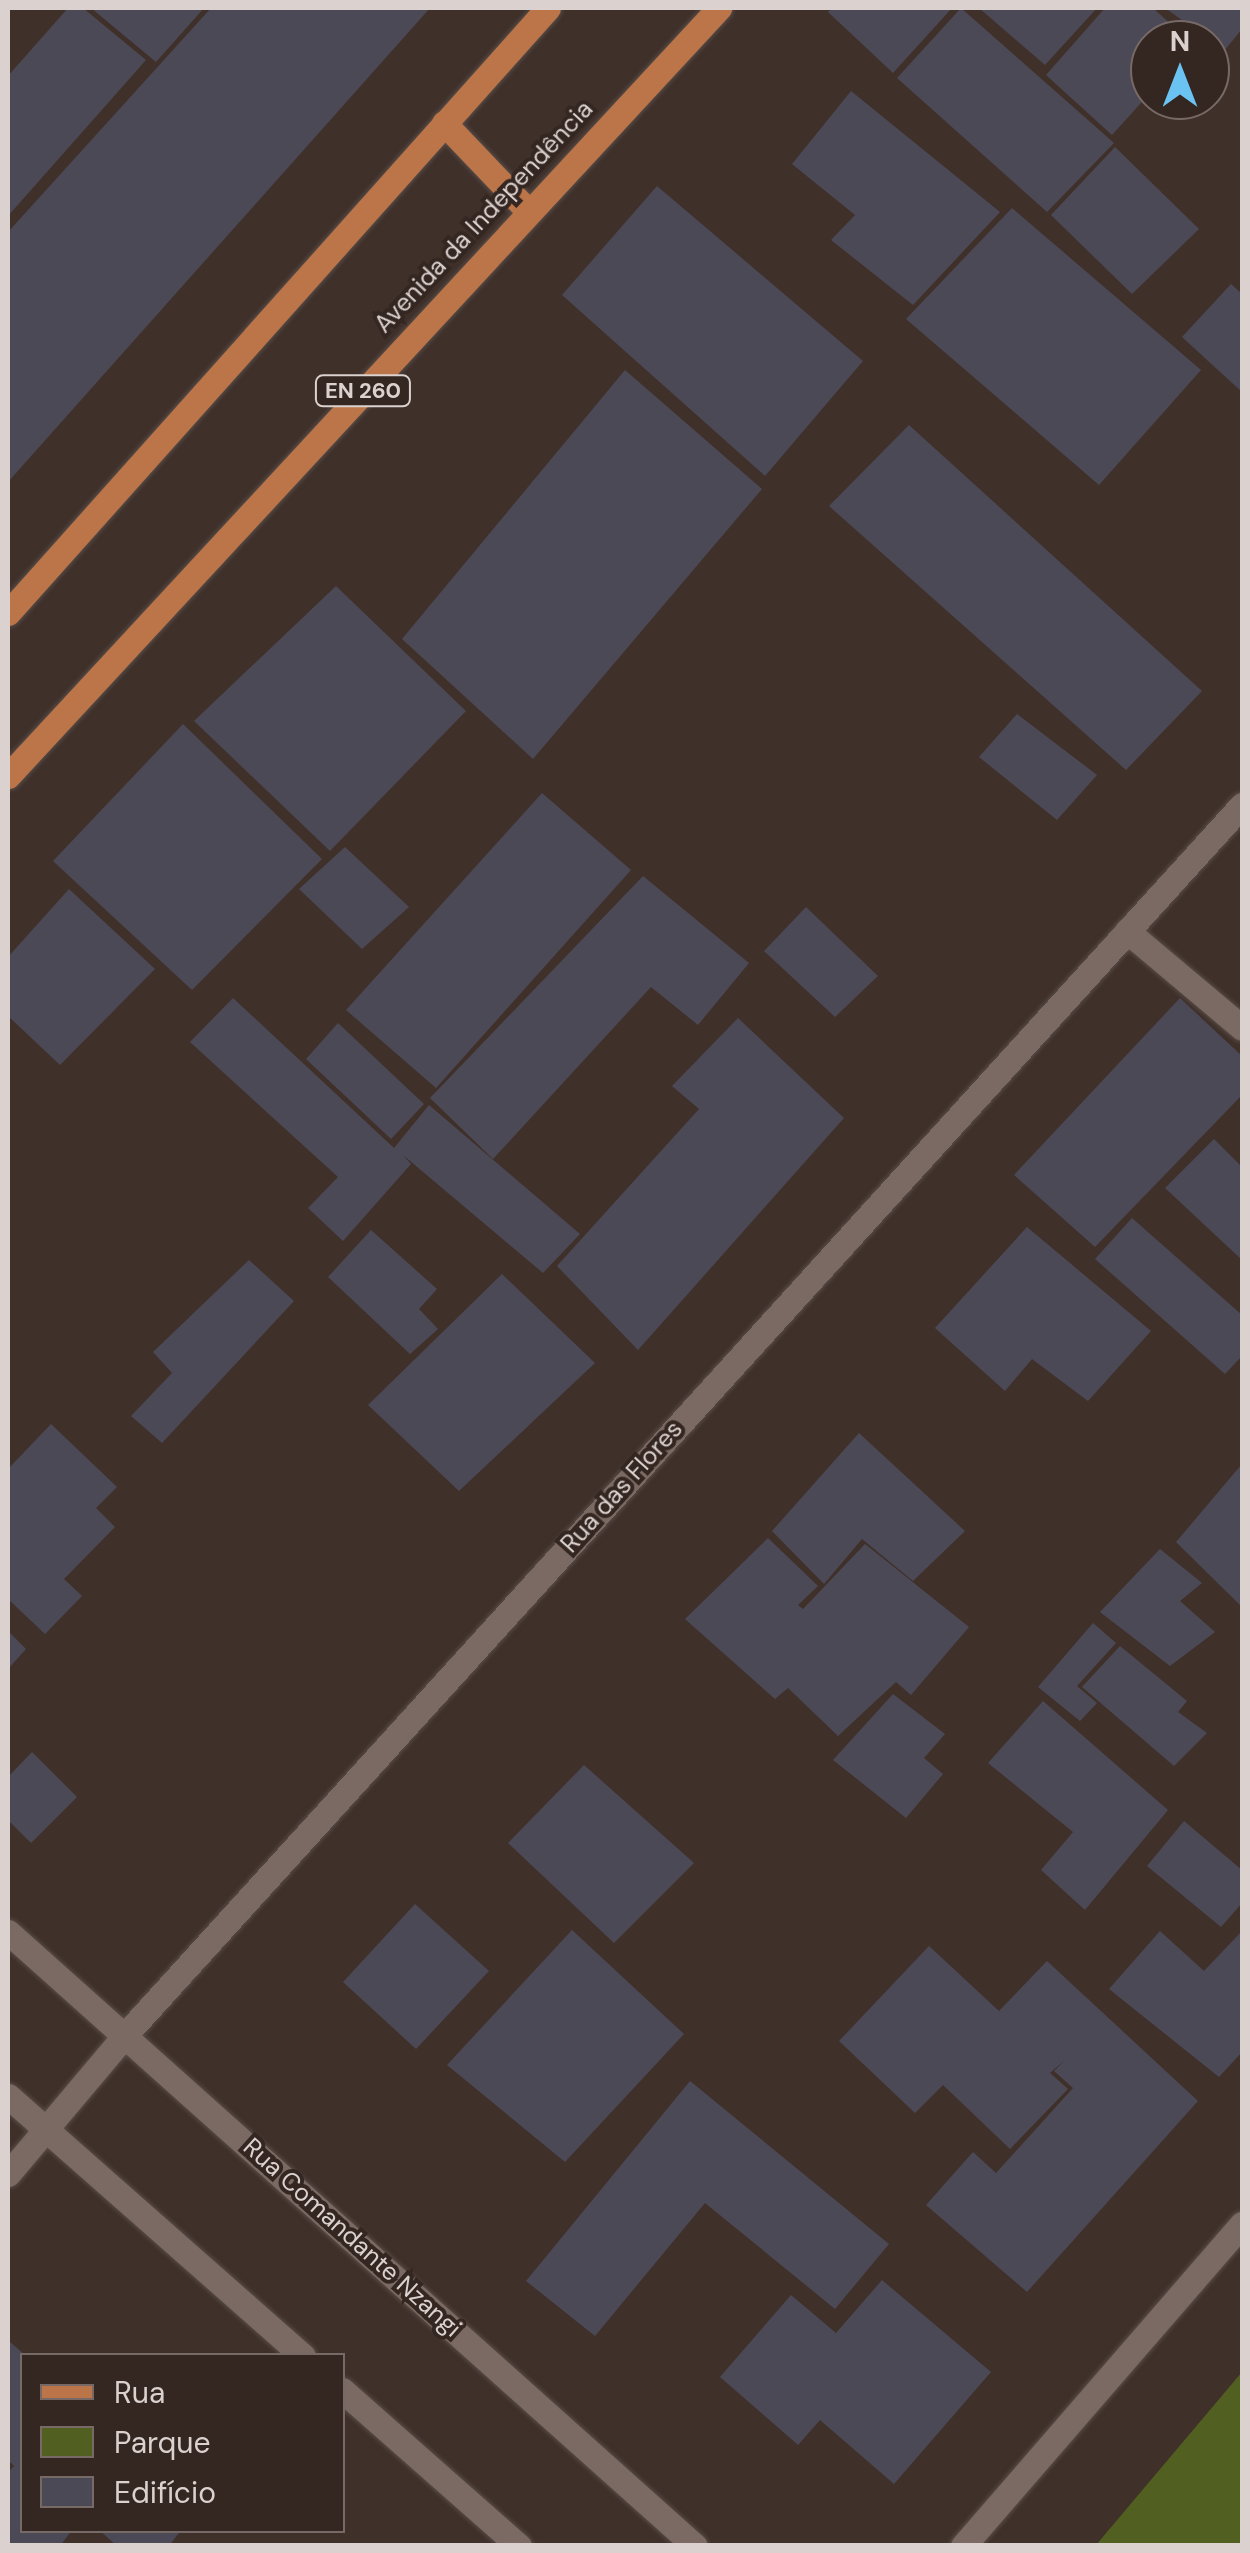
<!DOCTYPE html>
<meta charset="utf-8">
<style>
body{margin:0}
#map{position:relative;width:1250px;height:2553px;overflow:hidden;background:#3f302a;font-family:"DM Sans",sans-serif}
div>[style]{position:absolute}
[style*='--x']{left:calc(var(--x)*1px);top:calc(var(--y)*1px);width:calc(var(--w)*1px);rotate:calc(var(--a)*1deg)}
.green>*{inset:0;background:#516020}
.building>*{inset:0;background:#4c4957}
.roads{filter:drop-shadow(0 0 2px #584c47) drop-shadow(0 0 2px #584c47)}
.minor>*{height:25px;margin:-12.5px;padding:0 12.5px;transform-origin:12.5px;border-radius:12.5px;background:#7b6a63}
.major>*{height:25px;margin:-12.5px;padding:0 12.5px;transform-origin:12.5px;border-radius:12.5px;background:#bb7549}
span{translate:-50% -50%;white-space:nowrap;text-align:center;line-height:1.15;-webkit-text-stroke:8px #342621;paint-order:stroke}
.shield-label span{padding:2px 8px;background:#342621;border:2px solid;border-radius:8px;-webkit-text-stroke-width:0}
.shield-label{font-size:22px;color:#dbd1ce;font-weight:700}
.street-label{font-size:25px;color:#dbd1ce}
.frame{position:absolute;inset:0;border:10px solid #dbd1ce;pointer-events:none}
.legend{position:absolute;left:20px;top:2353px;width:325px;height:180px;box-sizing:border-box;background:#342621;border:2px solid #776a66;margin:0;padding:12px 18px;list-style:none;font-size:30px;color:#dbd1ce}
.legend li{display:flex;align-items:center;gap:20px;height:50px}
.legend b{width:50px;border:2px solid #776a66}
.north{position:absolute;left:1130px;top:20px;width:100px;height:100px;box-sizing:border-box;background:#342621;border:2px solid #776a66;border-radius:50%;rotate:0deg;font-size:28px;font-weight:700;line-height:40px;text-align:center;color:#dbd1ce}
.north::after{content:'';display:block;margin:auto;width:35px;height:45px;background:#6bc3f2;clip-path:polygon(50% 0,100% 100%,50% 72%,0 100%)}
</style>
<div id="map">
<div class="green">
<div style="clip-path:polygon(1242px 2372px,1242px 2545px,1096px 2545px)"></div>
</div>
<div class="building">
<div style="clip-path:polygon(68px 8px,83px 8px,146px 60px,8px 216px,8px 76px)"></div>
<div style="clip-path:polygon(91px 8px,204px 8px,156px 62px)"></div>
<div style="clip-path:polygon(211px 8px,430px 8px,8px 482px,8px 232px)"></div>
<div style="clip-path:polygon(832px 8px,952px 8px,893px 73px,828px 12px)"></div>
<div style="clip-path:polygon(961px 8px,1114px 143px,1047px 212px,897px 78px)"></div>
<div style="clip-path:polygon(979px 8px,1097px 8px,1045px 65px)"></div>
<div style="clip-path:polygon(1105px 8px,1153px 8px,1188px 40px,1150px 40px,1150px 93px,1112px 135px,1046px 75px)"></div>
<div style="clip-path:polygon(1165px 8px,1242px 8px,1242px 29px,1220px 56px,1210px 40px)"></div>
<div style="clip-path:polygon(851px 91px,1000px 212px,913px 305px,831px 240px,855px 215px,792px 164px)"></div>
<div style="clip-path:polygon(1115px 147px,1199px 229px,1132px 294px,1051px 215px)"></div>
<div style="clip-path:polygon(657px 186px,863px 361px,765px 476px,562px 295px)"></div>
<div style="clip-path:polygon(1012px 208px,1201px 370px,1099px 485px,906px 319px)"></div>
<div style="clip-path:polygon(1231px 284px,1242px 294px,1242px 392px,1182px 337px)"></div>
<div style="clip-path:polygon(625px 370px,762px 489px,533px 759px,402px 639px)"></div>
<div style="clip-path:polygon(909px 425px,1202px 691px,1126px 770px,829px 506px)"></div>
<div style="clip-path:polygon(336px 586px,466px 711px,330px 851px,194px 721px)"></div>
<div style="clip-path:polygon(1017px 714px,1097px 775px,1057px 820px,979px 757px)"></div>
<div style="clip-path:polygon(183px 724px,322px 859px,192px 990px,53px 861px)"></div>
<div style="clip-path:polygon(542px 793px,631px 870px,436px 1088px,346px 1010px)"></div>
<div style="clip-path:polygon(345px 847px,409px 907px,362px 949px,299px 889px)"></div>
<div style="clip-path:polygon(643px 876px,749px 963px,698px 1025px,651px 987px,493px 1159px,430px 1098px)"></div>
<div style="clip-path:polygon(69px 889px,155px 969px,60px 1065px,8px 1016px,8px 957px)"></div>
<div style="clip-path:polygon(806px 907px,878px 976px,835px 1017px,764px 951px)"></div>
<div style="clip-path:polygon(233px 998px,394px 1148px,429px 1105px,580px 1234px,543px 1273px,403px 1155px,411px 1164px,343px 1241px,308px 1208px,338px 1177px,190px 1042px)"></div>
<div style="clip-path:polygon(1180px 998px,1242px 1056px,1242px 1095px,1095px 1247px,1014px 1175px)"></div>
<div style="clip-path:polygon(738px 1018px,844px 1118px,638px 1350px,557px 1266px,699px 1109px,672px 1086px)"></div>
<div style="clip-path:polygon(338px 1023px,424px 1104px,391px 1139px,306px 1059px)"></div>
<div style="clip-path:polygon(1214px 1139px,1242px 1167px,1242px 1260px,1165px 1188px)"></div>
<div style="clip-path:polygon(1132px 1218px,1242px 1315px,1242px 1356px,1225px 1374px,1095px 1259px)"></div>
<div style="clip-path:polygon(1027px 1227px,1151px 1331px,1088px 1401px,1032px 1359px,1005px 1391px,935px 1328px)"></div>
<div style="clip-path:polygon(371px 1230px,437px 1289px,419px 1309px,438px 1329px,410px 1354px,328px 1277px)"></div>
<div style="clip-path:polygon(249px 1260px,294px 1301px,162px 1443px,131px 1416px,172px 1373px,153px 1352px)"></div>
<div style="clip-path:polygon(502px 1274px,595px 1363px,459px 1491px,368px 1405px)"></div>
<div style="clip-path:polygon(51px 1424px,117px 1487px,96px 1508px,115px 1527px,64px 1579px,82px 1596px,45px 1634px,8px 1599px,8px 1469px)"></div>
<div style="clip-path:polygon(859px 1433px,965px 1531px,913px 1581px,862px 1539px,824px 1584px,772px 1531px)"></div>
<div style="clip-path:polygon(1242px 1464px,1242px 1607px,1176px 1542px)"></div>
<div style="clip-path:polygon(768px 1538px,818px 1586px,798px 1605px,803px 1609px,865px 1544px,969px 1627px,911px 1695px,896px 1682px,838px 1736px,788px 1688px,775px 1699px,685px 1619px)"></div>
<div style="clip-path:polygon(1160px 1549px,1202px 1583px,1180px 1601px,1215px 1632px,1170px 1666px,1100px 1612px)"></div>
<div style="clip-path:polygon(1093px 1623px,1116px 1643px,1077px 1686px,1097px 1703px,1080px 1721px,1038px 1687px)"></div>
<div style="clip-path:polygon(8px 1631px,26px 1649px,8px 1669px)"></div>
<div style="clip-path:polygon(1120px 1646px,1187px 1701px,1178px 1712px,1207px 1733px,1174px 1766px,1082px 1687px)"></div>
<div style="clip-path:polygon(893px 1694px,945px 1734px,924px 1758px,943px 1774px,906px 1818px,833px 1760px)"></div>
<div style="clip-path:polygon(1043px 1701px,1168px 1810px,1085px 1910px,1041px 1870px,1073px 1832px,988px 1763px)"></div>
<div style="clip-path:polygon(32px 1752px,77px 1797px,31px 1843px,8px 1820px,8px 1777px)"></div>
<div style="clip-path:polygon(584px 1765px,694px 1863px,614px 1943px,508px 1843px)"></div>
<div style="clip-path:polygon(1184px 1821px,1242px 1870px,1242px 1903px,1221px 1927px,1147px 1866px)"></div>
<div style="clip-path:polygon(415px 1904px,489px 1971px,416px 2049px,343px 1982px)"></div>
<div style="clip-path:polygon(572px 1930px,684px 2034px,565px 2162px,447px 2065px)"></div>
<div style="clip-path:polygon(1160px 1931px,1204px 1971px,1242px 1931px,1242px 2052px,1219px 2077px,1109px 1989px)"></div>
<div style="clip-path:polygon(929px 1946px,999px 2011px,1047px 1961px,1198px 2101px,1027px 2292px,926px 2205px,973px 2152px,996px 2173px,1073px 2088px,1054px 2071px,1065px 2060px,1050px 2073px,1068px 2089px,1010px 2149px,943px 2085px,915px 2113px,839px 2041px)"></div>
<div style="clip-path:polygon(690px 2081px,889px 2244px,835px 2309px,705px 2203px,595px 2336px,526px 2281px)"></div>
<div style="clip-path:polygon(882px 2280px,991px 2372px,894px 2484px,820px 2420px,798px 2445px,720px 2377px,791px 2295px,836px 2333px)"></div>
<div style="clip-path:polygon(10px 2342px,26px 2356px,22px 2530px,72px 2530px,60px 2546px,8px 2546px,8px 2472px,14px 2466px,8px 2460px)"></div>
<div style="clip-path:polygon(99px 2530px,181px 2530px,169px 2546px,117px 2546px)"></div>
</div>
<div class="roads">
<div class="minor">
<div style="--x:1127;--y:931;--w:150;--a:40.1"></div>
<div style="--x:8;--y:1932;--w:921;--a:41.79"></div>
<div style="--x:8;--y:2096;--w:393;--a:41.4"></div>
<div style="--x:8;--y:2174;--w:183;--a:-49.9"></div>
<div style="--x:126;--y:2034;--w:1660;--a:-47.76"></div>
<div style="--x:342;--y:2390;--w:236;--a:41.4"></div>
<div style="--x:963;--y:2546;--w:426;--a:-49.1"></div>
</div>
<div class="major">
<div style="--x:444;--y:123;--w:123;--a:46.3"></div>
<div style="--x:8;--y:613;--w:811;--a:-48.25"></div>
<div style="--x:8;--y:776;--w:1047;--a:-47.21"></div>
</div>
</div>
<div class="shield-label">
<span style="left:363px;top:391px">EN 260</span>
</div>
<div class="street-label">
<span style="left:484px;top:217px;rotate:-47deg">Avenida da Independência</span>
<span style="left:622px;top:1487px;rotate:-48deg">Rua das Flores</span>
<span style="left:352px;top:2238px;rotate:42deg">Rua Comandante Nzangi</span>
</div>
<div class="frame"></div>
<ul class="legend">
<li><b style="height:12px;background:#bb7549"></b>Rua</li>
<li><b style="height:28px;background:#516020"></b>Parque</li>
<li><b style="height:28px;background:#4c4957"></b>Edifício</li>
</ul>
<div class="north">N</div>
</div>
